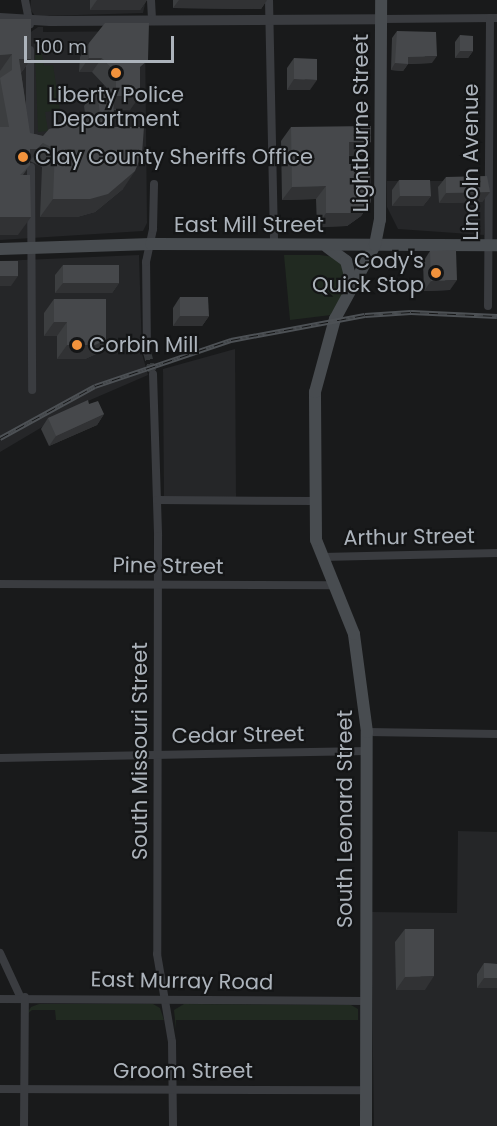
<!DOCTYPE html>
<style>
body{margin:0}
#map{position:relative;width:497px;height:1126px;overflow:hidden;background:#191a1b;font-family:Poppins,sans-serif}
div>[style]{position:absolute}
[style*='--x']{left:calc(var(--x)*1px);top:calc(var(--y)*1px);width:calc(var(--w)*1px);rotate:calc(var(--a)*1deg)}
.built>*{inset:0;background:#252628}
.green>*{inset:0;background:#212a21}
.minor-tunnel>*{height:8px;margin-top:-4px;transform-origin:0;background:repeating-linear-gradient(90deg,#36393b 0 8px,transparent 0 12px)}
.minor>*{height:8px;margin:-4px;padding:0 4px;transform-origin:4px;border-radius:4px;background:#3a3c40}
.tertiary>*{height:10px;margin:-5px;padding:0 5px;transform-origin:5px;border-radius:5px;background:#3a3c40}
.secondary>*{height:12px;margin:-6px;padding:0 6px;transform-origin:6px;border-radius:6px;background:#484c50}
.rail>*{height:5px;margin-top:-2.5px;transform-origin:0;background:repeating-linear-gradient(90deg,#141516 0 9px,#4d5155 0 18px);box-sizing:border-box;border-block:2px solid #4d5155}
.wall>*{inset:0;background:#3c3e40}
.shaded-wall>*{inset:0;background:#313234}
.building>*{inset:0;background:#46484b}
.dots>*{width:16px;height:16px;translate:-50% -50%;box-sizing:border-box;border:3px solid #141516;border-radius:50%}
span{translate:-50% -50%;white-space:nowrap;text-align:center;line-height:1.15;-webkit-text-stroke:4.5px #141516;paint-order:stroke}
.poi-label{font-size:21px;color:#acb3bb}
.left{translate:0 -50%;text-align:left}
.right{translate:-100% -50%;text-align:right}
.street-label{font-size:21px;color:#acb3bb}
.scale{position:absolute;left:24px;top:36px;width:150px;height:27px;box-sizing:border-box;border:3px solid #acb3bb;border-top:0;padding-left:8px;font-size:18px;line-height:21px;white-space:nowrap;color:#acb3bb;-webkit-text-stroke:4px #141516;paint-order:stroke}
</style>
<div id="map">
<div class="built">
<div style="clip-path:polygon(146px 0,143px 13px,45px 16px,35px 16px,30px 9px,31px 0)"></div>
<div style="clip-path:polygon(38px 27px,43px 27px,43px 32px,145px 31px,147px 223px,143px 231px,0 240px,0 31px,28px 34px)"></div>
<div style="clip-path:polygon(387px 181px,487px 181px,484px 235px,398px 229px,387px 207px)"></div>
<div style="clip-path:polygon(139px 255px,142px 354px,148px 375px,81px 404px,0 452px,0 261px)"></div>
<div style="clip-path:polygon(235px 349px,236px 497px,164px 497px,163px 369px)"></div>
<div style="clip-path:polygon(458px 831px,497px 832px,497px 1126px,374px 1126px,371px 912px,457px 913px)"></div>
</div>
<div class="green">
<div style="clip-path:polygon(41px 50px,44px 66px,53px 65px,60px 110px,45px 112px,48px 131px,38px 132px,35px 51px)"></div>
<div style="clip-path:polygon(284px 255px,320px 255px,334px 257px,342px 265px,346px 287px,331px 315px,290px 320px)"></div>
<div style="clip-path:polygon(39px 1004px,153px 1004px,160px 1008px,164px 1020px,56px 1020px,55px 1010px,32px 1010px,27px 1014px,31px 1007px)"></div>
<div style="clip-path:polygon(184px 1004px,351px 1005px,358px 1009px,358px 1020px,176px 1020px,176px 1029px,174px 1010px)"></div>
</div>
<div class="minor-tunnel">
<div style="--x:147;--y:352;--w:23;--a:75"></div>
</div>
<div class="minor">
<div style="--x:25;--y:0;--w:25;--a:79"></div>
<div style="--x:151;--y:0;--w:21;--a:87"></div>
<div style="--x:269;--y:0;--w:246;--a:88.8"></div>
<div style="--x:381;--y:19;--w:116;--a:-0.5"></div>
<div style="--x:30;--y:50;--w:92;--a:90"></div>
<div style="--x:31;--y:167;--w:223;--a:89.7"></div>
<div style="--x:488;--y:306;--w:288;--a:-89.6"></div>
<div style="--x:147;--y:352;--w:90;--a:-90.6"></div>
<div style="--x:146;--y:262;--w:34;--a:-78"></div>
<div style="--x:153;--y:229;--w:45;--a:-88.7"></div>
<div style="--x:153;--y:374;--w:162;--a:88.2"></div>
<div style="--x:158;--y:536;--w:418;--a:90.1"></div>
<div style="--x:157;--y:954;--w:89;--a:80.3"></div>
<div style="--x:172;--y:1042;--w:84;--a:89.3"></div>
<div style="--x:157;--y:500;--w:159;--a:0.4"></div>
<div style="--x:322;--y:557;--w:175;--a:-1.3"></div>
<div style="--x:0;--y:584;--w:336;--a:0.2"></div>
<div style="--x:367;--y:732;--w:130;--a:0.9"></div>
<div style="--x:0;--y:758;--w:368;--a:-1.1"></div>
<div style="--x:0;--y:953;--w:47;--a:65.1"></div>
<div style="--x:0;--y:999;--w:365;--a:0.3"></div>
<div style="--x:0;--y:1089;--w:366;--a:0.2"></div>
<div style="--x:24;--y:1126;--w:129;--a:-89.6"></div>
</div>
<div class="tertiary">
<div style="--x:0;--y:18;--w:50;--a:3.4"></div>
<div style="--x:50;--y:21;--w:331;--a:-0.3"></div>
</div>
<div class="secondary">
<div style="--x:327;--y:247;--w:24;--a:36"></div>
<div style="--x:346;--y:261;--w:27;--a:75"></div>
<div style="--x:0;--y:249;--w:151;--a:-1.9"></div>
<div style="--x:151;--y:244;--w:346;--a:0.2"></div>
<div style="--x:366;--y:1126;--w:394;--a:-89.9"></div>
<div style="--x:367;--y:732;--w:99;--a:-97.6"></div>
<div style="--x:354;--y:634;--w:101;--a:-112"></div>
<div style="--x:316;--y:540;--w:148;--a:-90.4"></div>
<div style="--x:315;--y:392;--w:76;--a:-74.7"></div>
<div style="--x:335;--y:319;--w:84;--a:-61.6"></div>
<div style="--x:375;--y:245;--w:25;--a:-79"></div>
<div style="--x:380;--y:220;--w:220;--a:-89.7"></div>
</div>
<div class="rail">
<div style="--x:0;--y:438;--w:108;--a:-28.7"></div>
<div style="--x:95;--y:386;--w:144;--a:-18.7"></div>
<div style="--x:231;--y:340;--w:136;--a:-10.6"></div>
<div style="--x:365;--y:315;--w:46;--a:-3.7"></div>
<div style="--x:411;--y:312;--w:86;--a:2.7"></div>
</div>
<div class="wall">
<div style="clip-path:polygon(90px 0,147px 0,140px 10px,90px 10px)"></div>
<div style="clip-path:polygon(173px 0,267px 0,261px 9px,173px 8px)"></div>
<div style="clip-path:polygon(0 19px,31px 59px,21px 73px,30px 133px,43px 136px,86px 121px,84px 106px,97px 88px,106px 88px,106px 87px,92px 72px,79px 72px,80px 57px,89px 43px,140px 71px,130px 110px,114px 110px,113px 127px,123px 189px,95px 212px,77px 217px,40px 217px,42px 167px,30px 161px,30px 165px,23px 175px,18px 235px,0 235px)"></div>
<div style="clip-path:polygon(397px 31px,432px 63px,408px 64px,403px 71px,391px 70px,392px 38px)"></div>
<div style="clip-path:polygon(460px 35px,473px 51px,468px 58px,455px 58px,455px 42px)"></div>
<div style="clip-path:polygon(294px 58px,310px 90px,287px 90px,287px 68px)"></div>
<div style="clip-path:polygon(291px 127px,362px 155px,349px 156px,349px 164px,371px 202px,361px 216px,347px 226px,317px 227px,316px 199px,282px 200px,281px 141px)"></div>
<div style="clip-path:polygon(446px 177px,490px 192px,482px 202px,439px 203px,438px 187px)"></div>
<div style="clip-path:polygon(399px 180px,431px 196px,423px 206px,392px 206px,392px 190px)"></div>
<div style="clip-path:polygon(430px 251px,450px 290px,424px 291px,423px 262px)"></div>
<div style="clip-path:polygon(63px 265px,119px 283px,112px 293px,55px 293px,55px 275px)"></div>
<div style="clip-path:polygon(180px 297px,209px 316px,202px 326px,173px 326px,173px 308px)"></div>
<div style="clip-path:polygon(54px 299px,106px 340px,96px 354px,85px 359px,57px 359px,57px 336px,44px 336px,44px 313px)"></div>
<div style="clip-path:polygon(89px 404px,104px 414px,97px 425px,49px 446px,41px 429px,48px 418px)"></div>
<div style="clip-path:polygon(405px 929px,425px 990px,396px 990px,395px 942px)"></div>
<div style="clip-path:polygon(484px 963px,497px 964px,497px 988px,477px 988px,477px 974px)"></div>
</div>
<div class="shaded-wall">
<div style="clip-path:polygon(97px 0,147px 0,140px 10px,90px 10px)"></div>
<div style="clip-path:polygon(179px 0,267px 0,261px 9px,173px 8px)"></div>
<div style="clip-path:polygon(460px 51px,473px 51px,468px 58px,455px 58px)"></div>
<div style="clip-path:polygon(12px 54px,0 71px,0 55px)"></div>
<div style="clip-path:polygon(437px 56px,432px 63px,405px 64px,408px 64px,403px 71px,391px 70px,395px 63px,408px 57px)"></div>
<div style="clip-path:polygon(89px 58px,102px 58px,92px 72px,79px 72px)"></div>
<div style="clip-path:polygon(19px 59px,31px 59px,18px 77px)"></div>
<div style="clip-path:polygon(294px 79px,317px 80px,310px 90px,287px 90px)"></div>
<div style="clip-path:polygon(116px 96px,140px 96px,130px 110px,106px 109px)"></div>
<div style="clip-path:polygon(349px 142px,371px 142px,362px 155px,339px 156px)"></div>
<div style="clip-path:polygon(43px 143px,30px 161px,30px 149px)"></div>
<div style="clip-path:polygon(135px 171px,123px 189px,95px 212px,77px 217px,40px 217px,53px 199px)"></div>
<div style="clip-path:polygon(326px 186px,316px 199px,282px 200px,292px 187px)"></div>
<div style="clip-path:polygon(490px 192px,482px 202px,439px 203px,446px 193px)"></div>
<div style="clip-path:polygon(400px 196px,431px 196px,423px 206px,392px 206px)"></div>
<div style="clip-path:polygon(371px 202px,361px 216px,347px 226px,317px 227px,326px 213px)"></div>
<div style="clip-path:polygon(0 217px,31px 217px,18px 235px,0 235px)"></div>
<div style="clip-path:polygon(0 276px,18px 276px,11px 286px,0 286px)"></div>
<div style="clip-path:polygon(457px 280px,450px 290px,424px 291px,431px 281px)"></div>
<div style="clip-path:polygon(63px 283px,119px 283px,112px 293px,55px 293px)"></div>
<div style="clip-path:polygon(180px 316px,209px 316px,202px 326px,173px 326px)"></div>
<div style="clip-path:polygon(54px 322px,67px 322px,57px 336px,44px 336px)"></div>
<div style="clip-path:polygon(106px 340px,96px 354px,85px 359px,57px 359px,67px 345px)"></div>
<div style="clip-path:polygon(104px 414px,97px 425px,49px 446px,56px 436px)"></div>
<div style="clip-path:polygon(434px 976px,425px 990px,396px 990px,405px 977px)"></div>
<div style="clip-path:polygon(484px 978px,497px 978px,497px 988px,477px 988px)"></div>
</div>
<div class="building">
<div style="clip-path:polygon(0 19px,31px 19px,31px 59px,19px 59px,30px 133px,43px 136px,49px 129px,80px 120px,101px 124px,97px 88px,114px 89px,113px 127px,144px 127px,142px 154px,135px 171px,108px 194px,90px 199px,53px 199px,55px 149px,43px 143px,37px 149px,30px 149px,30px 165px,20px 175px,30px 175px,31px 217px,0 217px,0 127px,9px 127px,0 78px,12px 70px,12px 54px,0 55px)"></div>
<div style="clip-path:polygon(105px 23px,149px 23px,148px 60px,140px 67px,140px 96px,116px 96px,116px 73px,102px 58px,89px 58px,89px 43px)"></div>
<div style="clip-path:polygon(397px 31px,436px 32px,437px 56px,408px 57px,408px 64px,395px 63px)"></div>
<div style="clip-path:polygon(460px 35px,473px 36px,473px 51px,460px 51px)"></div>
<div style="clip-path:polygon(294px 58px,317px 59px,317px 80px,294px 79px)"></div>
<div style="clip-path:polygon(371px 126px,371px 142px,349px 142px,349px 164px,370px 164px,371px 202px,357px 213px,326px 213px,326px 186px,292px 187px,291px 127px)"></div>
<div style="clip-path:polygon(487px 176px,490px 192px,446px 193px,446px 177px)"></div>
<div style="clip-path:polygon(399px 180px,430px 180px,431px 196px,400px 196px)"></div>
<div style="clip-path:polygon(456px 250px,457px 280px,431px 281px,430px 251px)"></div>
<div style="clip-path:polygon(0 261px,18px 261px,18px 276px,0 276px)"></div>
<div style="clip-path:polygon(63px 265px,119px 265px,119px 283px,63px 283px)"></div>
<div style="clip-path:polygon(180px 297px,208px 297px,209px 316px,180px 316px)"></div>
<div style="clip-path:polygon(54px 299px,106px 299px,106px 340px,95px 345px,67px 345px,67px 322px,54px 322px)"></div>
<div style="clip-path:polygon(88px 400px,89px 404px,98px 401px,104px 414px,56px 436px,48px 418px)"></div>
<div style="clip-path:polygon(405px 929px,434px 929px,434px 976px,405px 977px)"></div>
<div style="clip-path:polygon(484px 963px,497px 964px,497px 978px,484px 978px)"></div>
</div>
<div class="dots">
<div style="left:116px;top:73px;background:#f1923c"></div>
<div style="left:23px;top:157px;background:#f1923c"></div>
<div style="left:436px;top:273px;background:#f1923c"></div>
<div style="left:77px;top:345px;background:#f1923c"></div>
</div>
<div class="poi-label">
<span style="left:116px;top:107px">Liberty Police<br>Department</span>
<span class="left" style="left:35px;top:157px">Clay County Sheriffs Office</span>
<span class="right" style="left:424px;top:273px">Cody's<br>Quick Stop</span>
<span class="left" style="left:89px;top:345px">Corbin Mill</span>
</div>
<div class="street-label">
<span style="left:361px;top:123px;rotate:-90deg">Lightburne Street</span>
<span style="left:471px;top:162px;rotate:-90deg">Lincoln Avenue</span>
<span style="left:249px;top:225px">East Mill Street</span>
<span style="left:409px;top:537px;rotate:-1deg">Arthur Street</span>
<span style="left:168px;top:566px;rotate:1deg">Pine Street</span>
<span style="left:238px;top:735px;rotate:-1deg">Cedar Street</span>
<span style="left:140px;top:751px;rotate:-90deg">South Missouri Street</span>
<span style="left:345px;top:819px;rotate:-90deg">South Leonard Street</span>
<span style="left:182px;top:981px;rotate:1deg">East Murray Road</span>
<span style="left:183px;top:1071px">Groom Street</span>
</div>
<div class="scale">100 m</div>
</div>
